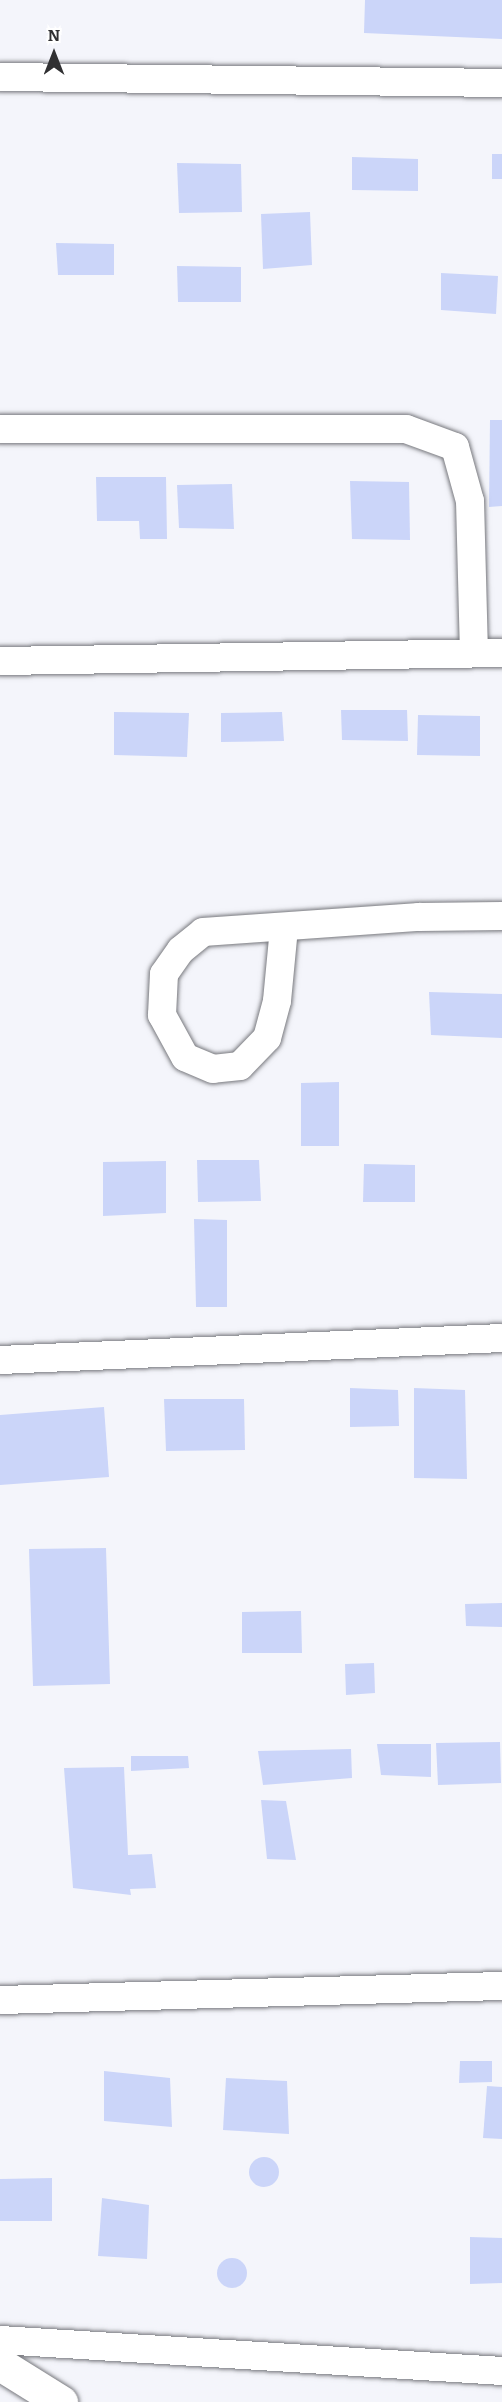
<!DOCTYPE html>
<style>
body{margin:0}
#map{position:relative;width:502px;height:2402px;overflow:hidden;background:#f4f5fb;font-family:Bitter,serif}
div>[style]{position:absolute}
[style*='--x']{left:calc(var(--x)*1px);top:calc(var(--y)*1px);width:calc(var(--w)*1px);rotate:calc(var(--a)*1deg)}
.building>*{inset:0;background:#cbd5f9}
.round{border-radius:50%}
.roads{filter:drop-shadow(0 0 2px #78797e) drop-shadow(0 0 2px #78797e)}
.minor>*{height:28px;margin:-14px;padding:0 14px;transform-origin:14px;border-radius:14px;background:#fff}
.secondary>*{height:33px;margin:-16.5px;padding:0 16.5px;transform-origin:16.5px;border-radius:16.5px;background:#fff}
span{translate:-50% -50%;white-space:nowrap;text-align:center;line-height:1.15;-webkit-text-stroke:5px #fff;paint-order:stroke}
.north{position:absolute;left:24px;top:24px;width:60px;height:60px;-webkit-text-stroke:4px #fff;paint-order:stroke;rotate:0deg;font-size:16px;font-weight:700;line-height:24px;text-align:center;color:#303032}
.north::after{content:'';display:block;margin:auto;width:21px;height:27px;background:#303032;clip-path:polygon(50% 0,100% 100%,50% 72%,0 100%)}
</style>
<div id="map">
<div class="building">
<div style="clip-path:polygon(365px 0,502px 0,502px 39px,364px 33px)"></div>
<div style="clip-path:polygon(492px 154px,502px 154px,502px 179px,492px 179px)"></div>
<div style="clip-path:polygon(352px 157px,418px 159px,418px 191px,352px 190px)"></div>
<div style="clip-path:polygon(177px 163px,241px 164px,242px 212px,179px 213px)"></div>
<div style="clip-path:polygon(310px 212px,312px 265px,263px 269px,261px 214px)"></div>
<div style="clip-path:polygon(56px 243px,114px 244px,114px 275px,58px 275px)"></div>
<div style="clip-path:polygon(177px 266px,241px 267px,241px 302px,178px 302px)"></div>
<div style="clip-path:polygon(441px 273px,498px 276px,496px 314px,441px 310px)"></div>
<div style="clip-path:polygon(490px 420px,502px 420px,502px 506px,489px 507px)"></div>
<div style="clip-path:polygon(96px 477px,166px 477px,167px 539px,140px 539px,139px 521px,97px 521px)"></div>
<div style="clip-path:polygon(350px 481px,409px 482px,410px 540px,352px 539px)"></div>
<div style="clip-path:polygon(232px 484px,234px 529px,179px 528px,177px 485px)"></div>
<div style="clip-path:polygon(341px 710px,407px 710px,408px 741px,342px 740px)"></div>
<div style="clip-path:polygon(114px 712px,189px 713px,187px 757px,114px 755px)"></div>
<div style="clip-path:polygon(282px 712px,284px 741px,221px 742px,221px 713px)"></div>
<div style="clip-path:polygon(418px 715px,480px 716px,480px 756px,417px 755px)"></div>
<div style="clip-path:polygon(429px 992px,502px 994px,502px 1038px,431px 1035px)"></div>
<div style="clip-path:polygon(339px 1082px,339px 1146px,301px 1146px,301px 1083px)"></div>
<div style="clip-path:polygon(197px 1160px,259px 1160px,261px 1201px,198px 1202px)"></div>
<div style="clip-path:polygon(166px 1161px,166px 1213px,103px 1216px,103px 1162px)"></div>
<div style="clip-path:polygon(364px 1164px,415px 1165px,415px 1202px,363px 1202px)"></div>
<div style="clip-path:polygon(194px 1219px,227px 1220px,227px 1307px,196px 1307px)"></div>
<div style="clip-path:polygon(350px 1388px,398px 1390px,399px 1426px,350px 1427px)"></div>
<div style="clip-path:polygon(414px 1388px,465px 1390px,467px 1479px,414px 1478px)"></div>
<div style="clip-path:polygon(164px 1399px,244px 1399px,245px 1450px,166px 1451px)"></div>
<div style="clip-path:polygon(104px 1407px,109px 1477px,0 1485px,0 1415px)"></div>
<div style="clip-path:polygon(106px 1548px,110px 1684px,33px 1686px,29px 1549px)"></div>
<div style="clip-path:polygon(502px 1603px,502px 1627px,466px 1626px,465px 1604px)"></div>
<div style="clip-path:polygon(301px 1611px,302px 1653px,242px 1653px,242px 1612px)"></div>
<div style="clip-path:polygon(374px 1663px,375px 1693px,346px 1695px,345px 1664px)"></div>
<div style="clip-path:polygon(500px 1742px,501px 1783px,438px 1785px,436px 1743px)"></div>
<div style="clip-path:polygon(377px 1744px,431px 1744px,431px 1777px,381px 1775px)"></div>
<div style="clip-path:polygon(351px 1749px,352px 1778px,263px 1785px,258px 1751px)"></div>
<div style="clip-path:polygon(131px 1756px,188px 1756px,189px 1768px,131px 1771px)"></div>
<div style="clip-path:polygon(124px 1767px,128px 1855px,152px 1854px,156px 1888px,130px 1889px,131px 1895px,73px 1888px,64px 1768px)"></div>
<div style="clip-path:polygon(261px 1800px,286px 1801px,296px 1860px,267px 1859px)"></div>
<div style="clip-path:polygon(460px 2061px,492px 2061px,492px 2082px,459px 2083px)"></div>
<div style="clip-path:polygon(104px 2071px,170px 2078px,172px 2127px,104px 2121px)"></div>
<div style="clip-path:polygon(226px 2078px,287px 2081px,289px 2134px,223px 2130px)"></div>
<div style="clip-path:polygon(487px 2086px,502px 2087px,502px 2139px,483px 2138px)"></div>
<div class="round" style="left:249px;top:2157px;width:30px;height:30px"></div>
<div style="clip-path:polygon(52px 2178px,52px 2221px,0 2221px,0 2179px)"></div>
<div style="clip-path:polygon(102px 2198px,149px 2205px,147px 2259px,98px 2256px)"></div>
<div style="clip-path:polygon(470px 2237px,502px 2238px,502px 2283px,470px 2284px)"></div>
<div class="round" style="left:217px;top:2258px;width:30px;height:30px"></div>
</div>
<div class="roads">
<div class="minor">
<div style="--x:0;--y:77;--w:502;--a:0.68"></div>
<div style="--x:0;--y:429;--w:406;--a:0"></div>
<div style="--x:406;--y:429;--w:52;--a:20.2"></div>
<div style="--x:455;--y:447;--w:56;--a:74.5"></div>
<div style="--x:470;--y:501;--w:152;--a:88.5"></div>
<div style="--x:0;--y:661;--w:502;--a:-0.91"></div>
<div style="--x:284;--y:928;--w:73;--a:95.5"></div>
<div style="--x:277;--y:1001;--w:38;--a:105"></div>
<div style="--x:267;--y:1038;--w:39;--a:134"></div>
<div style="--x:240;--y:1066;--w:27;--a:174"></div>
<div style="--x:213;--y:1069;--w:30;--a:-157"></div>
<div style="--x:185;--y:1057;--w:48;--a:-118.7"></div>
<div style="--x:162;--y:1015;--w:41;--a:-87.2"></div>
<div style="--x:164;--y:974;--w:29;--a:-55"></div>
<div style="--x:181;--y:950;--w:28;--a:-39"></div>
<div style="--x:203;--y:932;--w:217;--a:-4"></div>
<div style="--x:419;--y:917;--w:83;--a:-0.7"></div>
<div style="--x:0;--y:1360;--w:502;--a:-2.51"></div>
<div style="--x:0;--y:2000;--w:502;--a:-1.6"></div>
<div style="--x:0;--y:2340;--w:503;--a:3.53"></div>
</div>
<div class="secondary">
<div style="--x:0;--y:2364;--w:72;--a:31.9"></div>
</div>
</div>
<div class="north">N</div>
</div>
